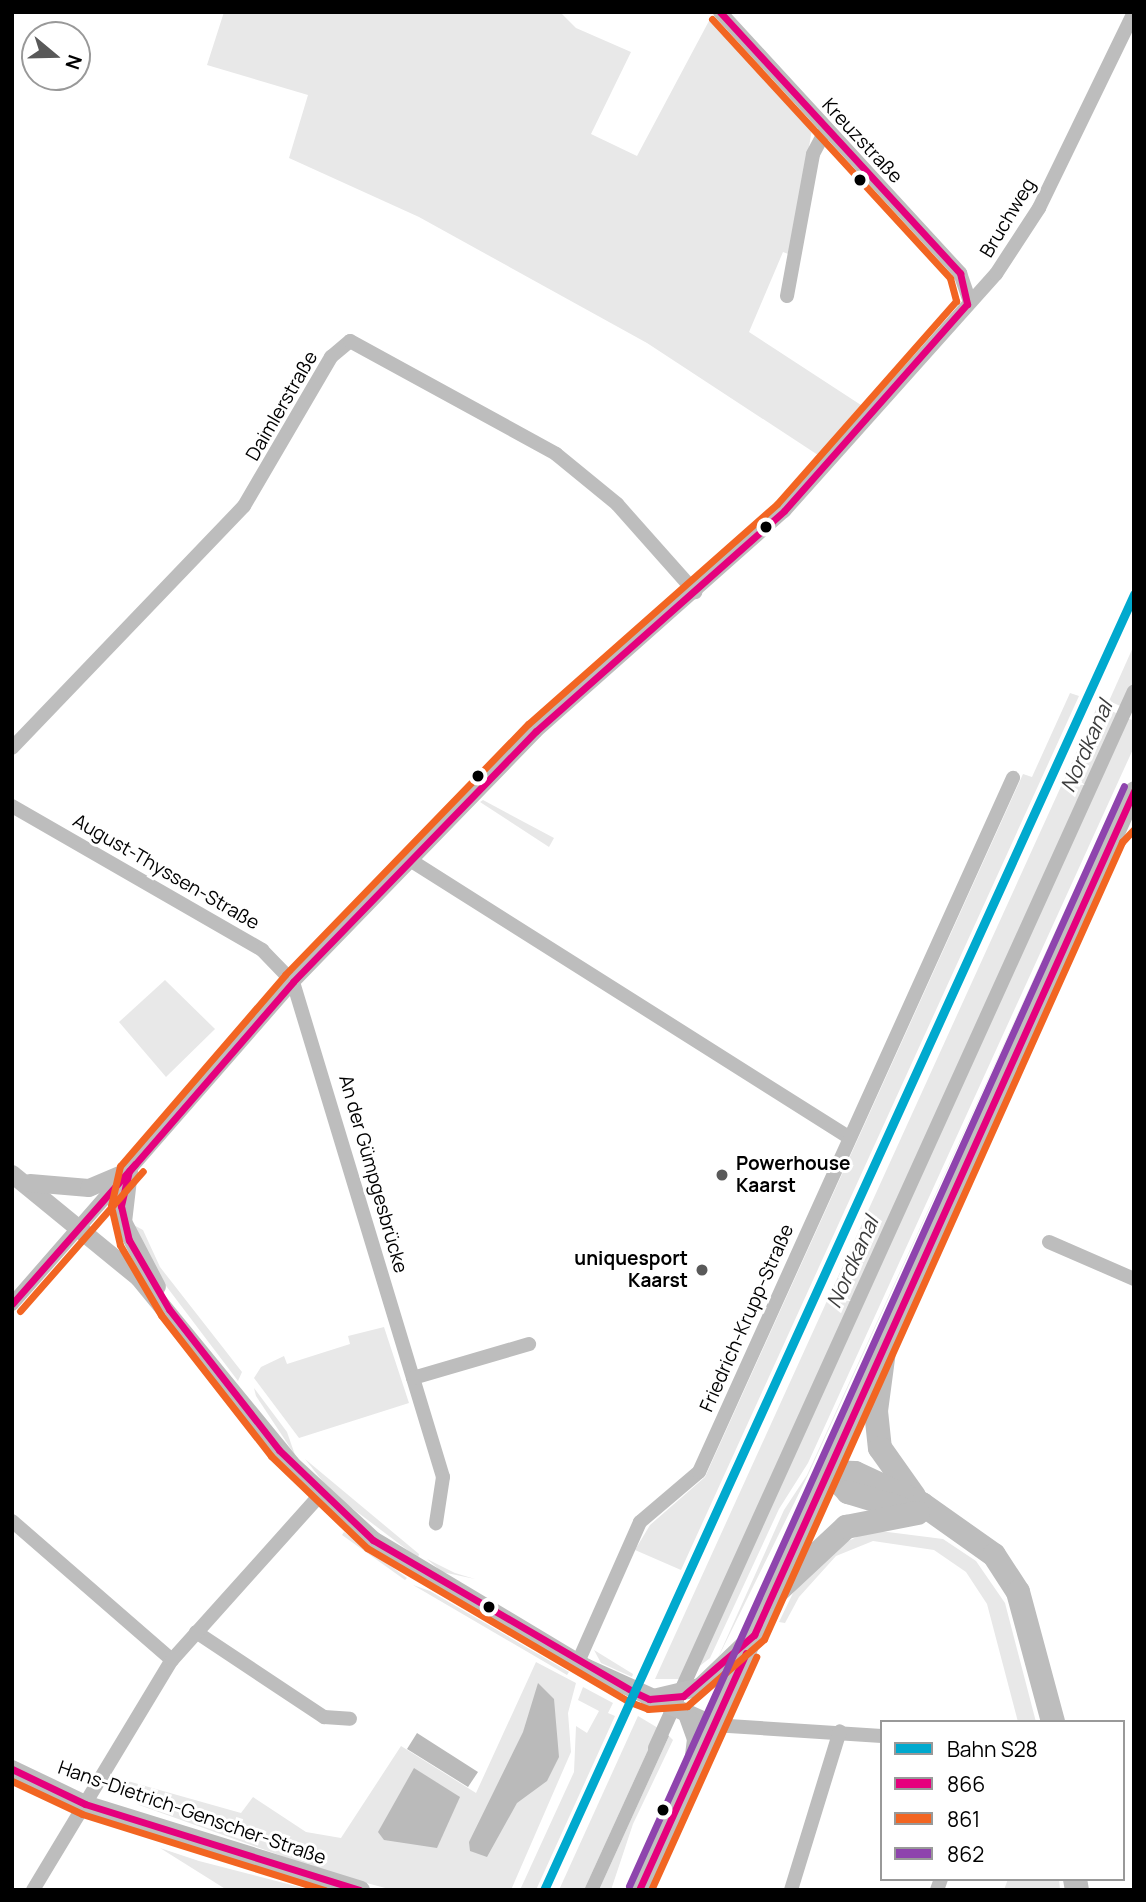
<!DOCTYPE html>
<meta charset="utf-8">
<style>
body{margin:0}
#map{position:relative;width:1146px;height:1902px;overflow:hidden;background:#fff;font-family:Manrope,sans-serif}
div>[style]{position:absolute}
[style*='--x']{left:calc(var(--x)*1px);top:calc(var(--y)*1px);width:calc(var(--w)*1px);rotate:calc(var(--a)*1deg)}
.green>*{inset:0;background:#e8e8e8}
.water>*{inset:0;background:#bababa}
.canal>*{height:14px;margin:-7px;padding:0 7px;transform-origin:7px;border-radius:7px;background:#bababa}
.minor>*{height:14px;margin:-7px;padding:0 7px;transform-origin:7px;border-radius:7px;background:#bdbdbd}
.tertiary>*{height:18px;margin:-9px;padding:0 9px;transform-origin:9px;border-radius:9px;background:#bdbdbd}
.secondary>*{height:19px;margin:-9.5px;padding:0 9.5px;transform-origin:9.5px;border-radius:9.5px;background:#bfbfbf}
.motorway>*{height:24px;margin:-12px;padding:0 12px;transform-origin:12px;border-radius:12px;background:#bdbdbd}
.bus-1>*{height:7px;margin:-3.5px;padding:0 3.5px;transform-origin:3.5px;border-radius:3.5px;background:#e5007d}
.bus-2>*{height:7px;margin:-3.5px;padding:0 3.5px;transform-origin:3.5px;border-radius:3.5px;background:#f26522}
.bus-3>*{height:7px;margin:-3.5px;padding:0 3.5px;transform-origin:3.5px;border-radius:3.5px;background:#8e44ad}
.rail-1>*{height:9px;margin:-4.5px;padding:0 4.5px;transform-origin:4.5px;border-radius:4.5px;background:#00a9ce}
.dots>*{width:19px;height:19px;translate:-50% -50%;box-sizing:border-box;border:4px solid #fff;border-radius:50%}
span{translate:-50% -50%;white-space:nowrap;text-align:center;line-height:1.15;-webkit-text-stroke:6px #fff;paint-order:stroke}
.street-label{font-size:19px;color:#000}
.poi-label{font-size:19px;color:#000;font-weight:700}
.left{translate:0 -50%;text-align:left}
.right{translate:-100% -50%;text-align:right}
.water-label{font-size:21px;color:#3d3d3d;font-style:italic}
.frame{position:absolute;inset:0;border:14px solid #000;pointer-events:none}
.legend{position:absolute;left:880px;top:1720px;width:245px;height:161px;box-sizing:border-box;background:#fff;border:2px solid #999;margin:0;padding:9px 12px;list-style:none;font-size:21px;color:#000}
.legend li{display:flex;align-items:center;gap:14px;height:35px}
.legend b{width:35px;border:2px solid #999}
.north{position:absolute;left:21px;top:21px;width:70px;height:70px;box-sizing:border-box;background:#fff;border:2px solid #999;border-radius:50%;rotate:109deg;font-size:19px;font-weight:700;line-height:28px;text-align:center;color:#000}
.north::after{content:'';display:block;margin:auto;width:24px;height:32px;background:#595959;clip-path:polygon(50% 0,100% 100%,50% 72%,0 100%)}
</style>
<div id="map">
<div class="green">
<div style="clip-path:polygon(224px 12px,560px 12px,576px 28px,631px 52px,591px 134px,637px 156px,710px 19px,812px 129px,791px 255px,783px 252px,749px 332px,864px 407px,821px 457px,647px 343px,419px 217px,289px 158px,308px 95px,207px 65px)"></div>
<div style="clip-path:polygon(1134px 645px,1134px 712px,1109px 701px)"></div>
<div style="clip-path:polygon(1070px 693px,1079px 696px,681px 1570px,635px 1550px,650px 1525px,705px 1477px,1023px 774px,1032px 777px)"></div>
<div style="clip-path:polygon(1098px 705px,1134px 721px,1134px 747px,808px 1463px,779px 1509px,710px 1658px,683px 1679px,655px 1679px)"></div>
<div style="clip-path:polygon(1134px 759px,808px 1475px,716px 1662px,784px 1510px,807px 1475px)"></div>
<div style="clip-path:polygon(483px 800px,554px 838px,549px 847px,480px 802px)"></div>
<div style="clip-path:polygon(165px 980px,215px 1029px,166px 1077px,119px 1022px)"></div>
<div style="clip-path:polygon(130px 1223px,143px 1230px,160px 1267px,242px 1372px,238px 1381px,151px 1266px)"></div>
<div style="clip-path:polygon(384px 1327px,409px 1403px,299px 1438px,254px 1378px,261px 1367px,284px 1356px,287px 1364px,350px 1344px,348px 1336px)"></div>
<div style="clip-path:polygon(254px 1388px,287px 1432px,295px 1455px,256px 1396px)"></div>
<div style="clip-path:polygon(305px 1459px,419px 1554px,418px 1558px,332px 1493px)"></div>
<div style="clip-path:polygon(872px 1530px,943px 1539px,976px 1561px,1005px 1603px,1036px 1722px,1018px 1722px,987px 1604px,966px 1572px,934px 1550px,873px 1541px,836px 1556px,799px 1597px,785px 1623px,779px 1622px,793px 1593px,833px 1548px)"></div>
<div style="clip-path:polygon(344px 1532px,407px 1578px,405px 1580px,342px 1535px)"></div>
<div style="clip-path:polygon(427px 1559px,455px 1573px,475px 1579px,442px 1572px)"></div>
<div style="clip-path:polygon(413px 1585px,430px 1591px,569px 1672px,567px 1675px)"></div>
<div style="clip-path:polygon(594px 1650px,633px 1674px,632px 1677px,601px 1663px)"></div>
<div style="clip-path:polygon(536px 1662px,576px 1683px,568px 1713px,571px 1752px,511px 1890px,393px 1890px,332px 1874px,139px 1805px,123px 1785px,124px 1780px,241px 1813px,253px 1797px,306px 1832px,341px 1838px,401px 1746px,476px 1793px)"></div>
<div style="clip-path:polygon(583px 1687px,613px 1703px,608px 1713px,615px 1716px,536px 1890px,520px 1890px,574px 1772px,576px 1726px,587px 1733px,599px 1711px,578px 1700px)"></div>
<div style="clip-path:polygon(638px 1716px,658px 1728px,584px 1890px,559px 1890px)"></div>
<div style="clip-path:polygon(669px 1736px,673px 1740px,633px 1824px,611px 1890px,599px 1890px)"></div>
<div style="clip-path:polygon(160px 1848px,199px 1861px,311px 1890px,227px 1890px)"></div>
<div style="clip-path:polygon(1008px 1879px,1059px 1879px,1060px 1890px,1004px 1890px)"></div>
</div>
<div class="water">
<div style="clip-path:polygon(538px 1683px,554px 1699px,559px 1757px,547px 1781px,517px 1803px,487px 1857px,470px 1851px,469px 1842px,523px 1732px)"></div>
<div style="clip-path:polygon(658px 1728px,669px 1736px,599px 1890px,584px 1890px)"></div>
<div style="clip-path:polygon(417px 1733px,478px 1772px,468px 1787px,407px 1749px)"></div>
<div style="clip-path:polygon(414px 1768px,460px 1797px,437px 1848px,384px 1840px,378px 1832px)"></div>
</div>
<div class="canal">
<div style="--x:655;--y:1748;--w:1160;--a:-65.62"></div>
</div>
<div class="minor">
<div style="--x:720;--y:12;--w:355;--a:47.4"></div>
<div style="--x:960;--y:273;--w:28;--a:71"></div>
<div style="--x:787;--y:296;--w:144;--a:-79.6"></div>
<div style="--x:813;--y:154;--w:26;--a:-62"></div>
<div style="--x:12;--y:748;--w:335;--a:-46.2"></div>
<div style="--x:244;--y:506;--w:173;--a:-59.7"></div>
<div style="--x:331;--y:357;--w:25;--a:-40"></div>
<div style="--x:350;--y:341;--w:235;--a:28.7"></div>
<div style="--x:556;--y:454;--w:79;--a:39.3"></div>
<div style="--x:617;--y:504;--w:118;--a:48.4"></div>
<div style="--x:12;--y:806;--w:289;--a:29.9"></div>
<div style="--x:262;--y:950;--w:45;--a:45.9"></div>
<div style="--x:293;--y:982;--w:517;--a:73.14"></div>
<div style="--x:443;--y:1477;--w:47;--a:98.7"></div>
<div style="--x:410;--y:860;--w:520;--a:32.29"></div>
<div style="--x:1049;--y:1242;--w:93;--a:23.5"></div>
<div style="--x:12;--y:1304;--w:427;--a:-48.9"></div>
<div style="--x:293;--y:982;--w:349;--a:-45.9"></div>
<div style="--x:536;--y:731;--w:332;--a:-41.6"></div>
<div style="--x:784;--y:511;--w:318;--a:-48.2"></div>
<div style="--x:996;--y:274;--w:79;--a:-56.9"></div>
<div style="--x:1039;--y:208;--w:218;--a:-64.1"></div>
<div style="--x:413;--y:1378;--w:121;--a:-16.3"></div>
<div style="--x:12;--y:1521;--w:212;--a:41"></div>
<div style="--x:196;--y:1632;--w:154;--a:33.6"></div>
<div style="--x:324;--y:1717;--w:26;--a:4"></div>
<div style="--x:578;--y:1662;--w:153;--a:-66.1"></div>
<div style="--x:640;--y:1522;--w:77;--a:-40.3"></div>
<div style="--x:699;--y:1472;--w:762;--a:-65.66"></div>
<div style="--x:713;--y:1725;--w:169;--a:3.7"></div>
<div style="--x:33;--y:1890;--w:269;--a:-58.9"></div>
<div style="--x:172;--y:1660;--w:222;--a:-48.1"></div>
<div style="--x:791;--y:1890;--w:166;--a:-72.9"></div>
<div style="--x:937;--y:1890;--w:12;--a:-70"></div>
</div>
<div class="tertiary">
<div style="--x:129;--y:1171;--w:51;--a:96.7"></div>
<div style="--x:123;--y:1222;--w:73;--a:62.4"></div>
<div style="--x:12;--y:1174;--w:164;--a:39.3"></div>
<div style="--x:139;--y:1278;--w:240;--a:50.7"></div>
<div style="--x:291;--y:1464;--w:112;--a:42.8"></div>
<div style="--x:373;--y:1540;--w:249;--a:30.9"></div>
<div style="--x:587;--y:1668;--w:138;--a:24.3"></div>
<div style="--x:30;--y:1183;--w:59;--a:4.8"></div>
<div style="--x:89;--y:1188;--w:43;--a:-23"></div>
<div style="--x:649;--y:1699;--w:52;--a:-13.2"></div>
<div style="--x:700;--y:1687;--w:69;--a:-43.8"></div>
<div style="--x:688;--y:1717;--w:23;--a:70"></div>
<div style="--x:696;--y:1739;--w:25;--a:97"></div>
<div style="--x:12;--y:1769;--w:81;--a:25.6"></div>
<div style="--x:85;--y:1804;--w:289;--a:17.3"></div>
</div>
<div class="secondary">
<div style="--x:639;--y:1890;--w:1206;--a:-65.77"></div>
</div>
<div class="motorway">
<div style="--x:884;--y:1351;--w:61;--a:97.6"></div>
<div style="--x:876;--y:1411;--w:37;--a:84"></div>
<div style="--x:880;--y:1448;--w:59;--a:54.7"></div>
<div style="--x:829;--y:1472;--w:26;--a:2"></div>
<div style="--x:855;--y:1473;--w:74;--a:24.8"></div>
<div style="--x:922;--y:1504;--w:88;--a:35.3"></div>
<div style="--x:994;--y:1555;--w:44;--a:57"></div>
<div style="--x:1018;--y:1592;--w:135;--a:74.9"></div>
<div style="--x:829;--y:1472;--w:28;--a:46"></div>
<div style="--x:848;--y:1492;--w:55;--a:16.8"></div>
<div style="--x:771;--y:1597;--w:103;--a:-43"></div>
<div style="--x:846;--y:1527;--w:73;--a:-11"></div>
<div style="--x:1075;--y:1879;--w:11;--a:80"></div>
</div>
<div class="bus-1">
<div style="--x:720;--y:12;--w:355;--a:47.4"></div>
<div style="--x:960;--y:273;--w:32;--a:77"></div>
<div style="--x:967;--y:304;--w:276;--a:131.5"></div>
<div style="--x:784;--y:511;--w:332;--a:138.4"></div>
<div style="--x:536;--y:731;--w:349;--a:134.1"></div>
<div style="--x:293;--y:982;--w:250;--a:130.9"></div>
<div style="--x:129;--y:1171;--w:36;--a:103"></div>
<div style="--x:121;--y:1206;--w:35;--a:77"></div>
<div style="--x:129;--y:1240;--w:80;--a:59.9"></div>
<div style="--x:169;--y:1309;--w:179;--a:52"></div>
<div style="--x:279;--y:1450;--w:130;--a:43.8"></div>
<div style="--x:373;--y:1540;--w:302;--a:30.2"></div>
<div style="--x:634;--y:1692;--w:17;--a:25"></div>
<div style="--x:649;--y:1699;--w:34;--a:-5"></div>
<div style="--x:683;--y:1696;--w:94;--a:-40.7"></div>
<div style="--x:754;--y:1635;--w:926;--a:-65.76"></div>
<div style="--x:12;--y:1304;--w:186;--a:-48.7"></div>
<div style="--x:12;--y:1769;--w:81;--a:25.6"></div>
<div style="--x:85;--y:1804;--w:288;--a:17.4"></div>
<div style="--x:639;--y:1890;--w:260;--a:-65.7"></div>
</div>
<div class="bus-2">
<div style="--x:712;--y:19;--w:352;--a:47.4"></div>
<div style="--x:950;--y:278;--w:24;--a:75"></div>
<div style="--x:956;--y:301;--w:271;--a:131.4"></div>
<div style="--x:777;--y:504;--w:332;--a:138.5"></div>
<div style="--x:528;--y:724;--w:349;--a:134.1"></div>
<div style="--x:285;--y:975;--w:252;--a:130.8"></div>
<div style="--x:120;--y:1166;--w:41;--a:102.7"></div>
<div style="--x:111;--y:1206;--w:40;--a:77"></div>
<div style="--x:120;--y:1245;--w:81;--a:59.6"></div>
<div style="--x:161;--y:1315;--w:179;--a:52"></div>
<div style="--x:271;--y:1456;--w:133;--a:43.8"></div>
<div style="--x:367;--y:1548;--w:305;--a:30.4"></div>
<div style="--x:630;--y:1702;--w:19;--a:21"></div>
<div style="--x:648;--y:1709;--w:39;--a:-4"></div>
<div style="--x:687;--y:1706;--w:102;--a:-41"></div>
<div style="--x:764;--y:1639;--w:874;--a:-65.81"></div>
<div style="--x:1122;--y:842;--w:18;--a:-47"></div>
<div style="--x:20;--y:1311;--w:186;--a:-48.7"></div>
<div style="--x:12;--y:1781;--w:77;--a:25.2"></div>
<div style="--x:82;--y:1814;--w:255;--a:17.4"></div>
<div style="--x:651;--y:1890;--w:256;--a:-65.7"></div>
</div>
<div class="bus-3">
<div style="--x:629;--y:1886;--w:1206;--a:-65.77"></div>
</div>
<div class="rail-1">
<div style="--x:544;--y:1890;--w:1424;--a:-65.52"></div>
</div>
<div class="dots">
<div style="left:860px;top:180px;background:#000"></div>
<div style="left:766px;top:527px;background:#000"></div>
<div style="left:478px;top:776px;background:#000"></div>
<div style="left:722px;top:1175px;background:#595959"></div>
<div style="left:702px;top:1270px;background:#595959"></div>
<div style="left:489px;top:1607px;background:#000"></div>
<div style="left:663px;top:1810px;background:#000"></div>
</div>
<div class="street-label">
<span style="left:862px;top:141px;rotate:47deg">Kreuzstraße</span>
<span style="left:1008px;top:218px;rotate:-59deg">Bruchweg</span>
<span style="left:282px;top:406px;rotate:-60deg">Daimlerstraße</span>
<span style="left:166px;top:872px;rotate:30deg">August-Thyssen-Straße</span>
<span style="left:373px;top:1174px;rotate:74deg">An der Gümpgesbrücke</span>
<span style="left:747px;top:1318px;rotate:-66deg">Friedrich-Krupp-Straße</span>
<span style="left:192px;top:1813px;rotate:19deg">Hans-Dietrich-Genscher-Straße</span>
</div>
<div class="poi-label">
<span class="left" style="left:736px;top:1175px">Powerhouse<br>Kaarst</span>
<span class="right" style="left:688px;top:1270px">uniquesport<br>Kaarst</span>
</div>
<div class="water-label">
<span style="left:1086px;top:746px;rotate:-66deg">Nordkanal</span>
<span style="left:852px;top:1262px;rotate:-66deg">Nordkanal</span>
</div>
<div class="frame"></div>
<ul class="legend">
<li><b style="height:9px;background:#00a9ce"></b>Bahn S28</li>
<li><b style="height:9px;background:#e5007d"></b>866</li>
<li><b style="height:9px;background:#f26522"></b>861</li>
<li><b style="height:9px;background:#8e44ad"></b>862</li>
</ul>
<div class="north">N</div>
</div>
